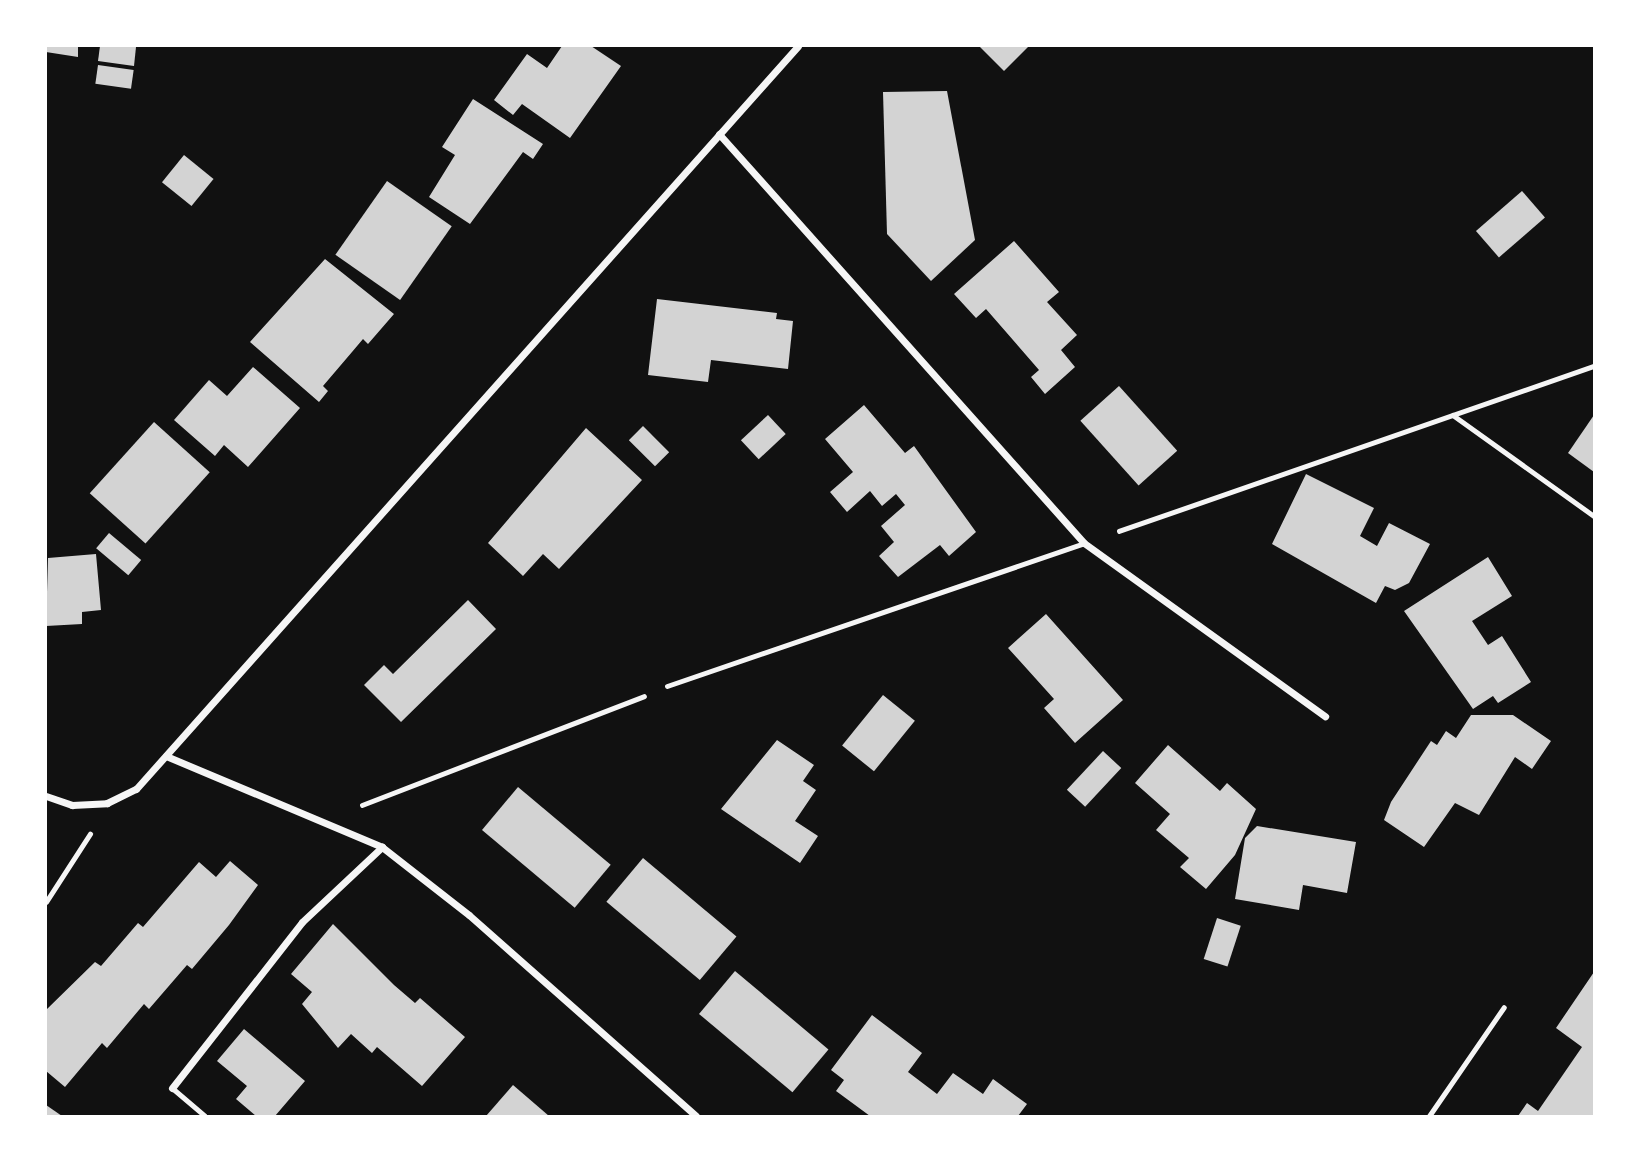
<!DOCTYPE html>
<html>
<head>
<meta charset="utf-8">
<style>
  body { margin:0 }
  #map { position:relative; width:1640px; height:1162px; overflow:hidden; background:#111; font-family:Arial,sans-serif }
  div>[style] { position:absolute }
  [style*='--x'] { left:calc(var(--x)*1px); top:calc(var(--y)*1px); width:calc(var(--w)*1px); rotate:calc(var(--a)*1deg) }
  .building>* { inset:0; background:#d3d3d3; transform-origin:0 0 }
  .path>* { height:4.5px; margin:-2.25px; padding:0 2.25px; transform-origin:2.25px; border-radius:2.25px; background:#f5f5f5 }
  .service>* { height:5px; margin:-2.5px; padding:0 2.5px; transform-origin:2.5px; border-radius:2.5px; background:#f5f5f5 }
  .minor>* { height:7px; margin:-3.5px; padding:0 3.5px; transform-origin:3.5px; border-radius:3.5px; background:#f5f5f5 }
  span { translate:-50% -50%; white-space:nowrap; text-align:center; line-height:1.15; -webkit-text-stroke:5px #fff; paint-order:stroke }
  .frame { position:absolute; inset:0; border:47px solid #fff; pointer-events:none }
</style>
</head>
<body>
<div id="map">
  <div class="building">
    <i style="clip-path:polygon(46px 46px,78px 46px,78px 57px,46px 52px)"></i>
    <i style="clip-path:polygon(100px 46px,136px 47px,134px 66px,98px 61px)"></i>
    <i style="clip-path:polygon(562px 46px,591px 46px,621px 66px,570px 138px,522px 104px,513px 115px,494px 100px,527px 54px,547px 68px)"></i>
    <i style="clip-path:polygon(979px 46px,1029px 46px,1004px 71px)"></i>
    <i style="left:98px;top:65px;width:36px;height:19px;rotate:8deg"></i>
    <i style="clip-path:polygon(947px 91px,975px 240px,931px 281px,887px 234px,883px 92px)"></i>
    <i style="clip-path:polygon(473px 99px,543px 144px,533px 159px,523px 152px,470px 224px,429px 197px,455px 155px,442px 147px)"></i>
    <i style="left:184px;top:155px;width:38px;height:35px;rotate:39deg"></i>
    <i style="left:387px;top:181px;width:79px;height:90px;rotate:35deg"></i>
    <i style="left:1522px;top:191px;width:35px;height:61px;rotate:49deg"></i>
    <i style="clip-path:polygon(1014px 241px,1059px 292px,1047px 302px,1077px 335px,1061px 350px,1075px 367px,1045px 394px,1031px 377px,1039px 370px,986px 309px,976px 318px,954px 294px)"></i>
    <i style="clip-path:polygon(325px 259px,394px 314px,368px 344px,363px 339px,352px 352px,323px 386px,328px 391px,319px 402px,250px 342px)"></i>
    <i style="clip-path:polygon(657px 299px,777px 313px,776px 319px,793px 321px,788px 369px,711px 360px,708px 382px,648px 375px)"></i>
    <i style="clip-path:polygon(253px 367px,300px 408px,248px 467px,224px 445px,215px 456px,174px 420px,209px 380px,227px 396px)"></i>
    <i style="left:1119px;top:386px;width:87px;height:52px;rotate:48deg"></i>
    <i style="clip-path:polygon(864px 405px,905px 453px,914px 446px,976px 532px,949px 556px,940px 545px,898px 577px,879px 556px,894px 542px,881px 526px,905px 505px,896px 494px,882px 506px,870px 491px,847px 512px,830px 492px,853px 472px,825px 439px)"></i>
    <i style="left:768px;top:415px;width:26px;height:37px;rotate:47deg"></i>
    <i style="clip-path:polygon(1594px 415px,1594px 472px,1568px 453px)"></i>
    <i style="left:154px;top:422px;width:75px;height:96px;rotate:42deg"></i>
    <i style="left:643px;top:426px;width:37px;height:20px;rotate:45deg"></i>
    <i style="clip-path:polygon(586px 428px,642px 480px,559px 569px,543px 554px,523px 576px,488px 543px)"></i>
    <i style="clip-path:polygon(1306px 474px,1374px 508px,1360px 536px,1377px 546px,1389px 523px,1430px 544px,1409px 583px,1395px 590px,1385px 586px,1376px 603px,1272px 544px)"></i>
    <i style="left:109px;top:533px;width:42px;height:20px;rotate:40deg"></i>
    <i style="clip-path:polygon(96px 554px,101px 610px,82px 612px,82px 624px,46px 626px,48px 558px)"></i>
    <i style="clip-path:polygon(1488px 557px,1512px 596px,1472px 621px,1488px 645px,1502px 636px,1531px 682px,1498px 703px,1493px 696px,1473px 709px,1404px 611px)"></i>
    <i style="clip-path:polygon(468px 600px,496px 629px,401px 722px,364px 685px,384px 665px,393px 674px)"></i>
    <i style="clip-path:polygon(1046px 614px,1123px 700px,1075px 743px,1044px 708px,1054px 699px,1008px 648px)"></i>
    <i style="left:883px;top:695px;width:41px;height:65px;rotate:39deg"></i>
    <i style="clip-path:polygon(1471px 715px,1513px 715px,1551px 741px,1532px 769px,1515px 757px,1479px 815px,1455px 803px,1424px 847px,1384px 820px,1391px 802px,1431px 741px,1437px 745px,1446px 731px,1456px 738px)"></i>
    <i style="clip-path:polygon(777px 740px,814px 765px,803px 781px,816px 790px,795px 821px,818px 836px,800px 863px,721px 809px)"></i>
    <i style="clip-path:polygon(1168px 745px,1220px 791px,1227px 783px,1256px 809px,1235px 855px,1206px 889px,1180px 867px,1189px 858px,1156px 830px,1170px 814px,1135px 783px)"></i>
    <i style="left:1103px;top:751px;width:25px;height:53px;rotate:43deg"></i>
    <i style="left:518px;top:787px;width:121px;height:56px;rotate:40deg"></i>
    <i style="clip-path:polygon(1257px 826px,1356px 842px,1347px 893px,1303px 885px,1299px 910px,1235px 899px,1245px 838px)"></i>
    <i style="left:643px;top:858px;width:122px;height:57px;rotate:40deg"></i>
    <i style="clip-path:polygon(230px 861px,258px 885px,229px 925px,192px 969px,187px 965px,149px 1009px,144px 1004px,107px 1048px,102px 1043px,65px 1087px,46px 1071px,46px 1010px,95px 962px,101px 966px,138px 923px,143px 927px,199px 862px,216px 877px)"></i>
    <i style="left:1217px;top:918px;width:25px;height:43px;rotate:18deg"></i>
    <i style="clip-path:polygon(333px 924px,394px 985px,415px 1003px,420px 998px,465px 1037px,422px 1086px,377px 1047px,372px 1053px,351px 1034px,338px 1048px,302px 1004px,312px 992px,291px 974px)"></i>
    <i style="left:735px;top:971px;width:122px;height:56px;rotate:40deg"></i>
    <i style="clip-path:polygon(1594px 972px,1594px 1116px,1518px 1116px,1527px 1103px,1538px 1111px,1582px 1047px,1556px 1028px)"></i>
    <i style="clip-path:polygon(872px 1015px,922px 1053px,908px 1072px,937px 1094px,953px 1073px,983px 1094px,993px 1079px,1027px 1104px,1018px 1116px,870px 1116px,836px 1091px,844px 1080px,831px 1070px)"></i>
    <i style="clip-path:polygon(244px 1029px,305px 1081px,275px 1116px,256px 1116px,236px 1099px,247px 1086px,217px 1061px)"></i>
    <i style="clip-path:polygon(513px 1085px,549px 1116px,486px 1116px)"></i>
    <i style="clip-path:polygon(46px 1105px,62px 1116px,46px 1116px)"></i>
  </div>
  <div class="path">
    <i style="--x:1453;--y:415;--w:173;--a:35.6"></i>
    <i style="--x:1119;--y:531;--w:503;--a:-19.16"></i>
    <i style="--x:362;--y:805;--w:302;--a:-21.1"></i>
    <i style="--x:46;--y:902;--w:81;--a:-57.1"></i>
  </div>
  <div class="service">
    <i style="--x:667;--y:686;--w:441;--a:-18.9"></i>
    <i style="--x:172;--y:1088;--w:43;--a:40.3"></i>
    <i style="--x:1429;--y:1116;--w:132;--a:-55.5"></i>
  </div>
  <div class="minor">
    <i style="--x:719;--y:134;--w:548;--a:48.25"></i>
    <i style="--x:1084;--y:543;--w:297;--a:35.7"></i>
    <i style="--x:166;--y:756;--w:234;--a:22.8"></i>
    <i style="--x:382;--y:847;--w:110;--a:38"></i>
    <i style="--x:469;--y:915;--w:303;--a:41.5"></i>
    <i style="--x:46;--y:796;--w:28;--a:19"></i>
    <i style="--x:72;--y:805;--w:35;--a:-3"></i>
    <i style="--x:107;--y:803;--w:32;--a:-26"></i>
    <i style="--x:136;--y:789;--w:995;--a:-48.3"></i>
    <i style="--x:172;--y:1088;--w:211;--a:-51.9"></i>
    <i style="--x:302;--y:922;--w:110;--a:-43.2"></i>
  </div>
  <div class="frame"></div>
</div>
</body>
</html>
